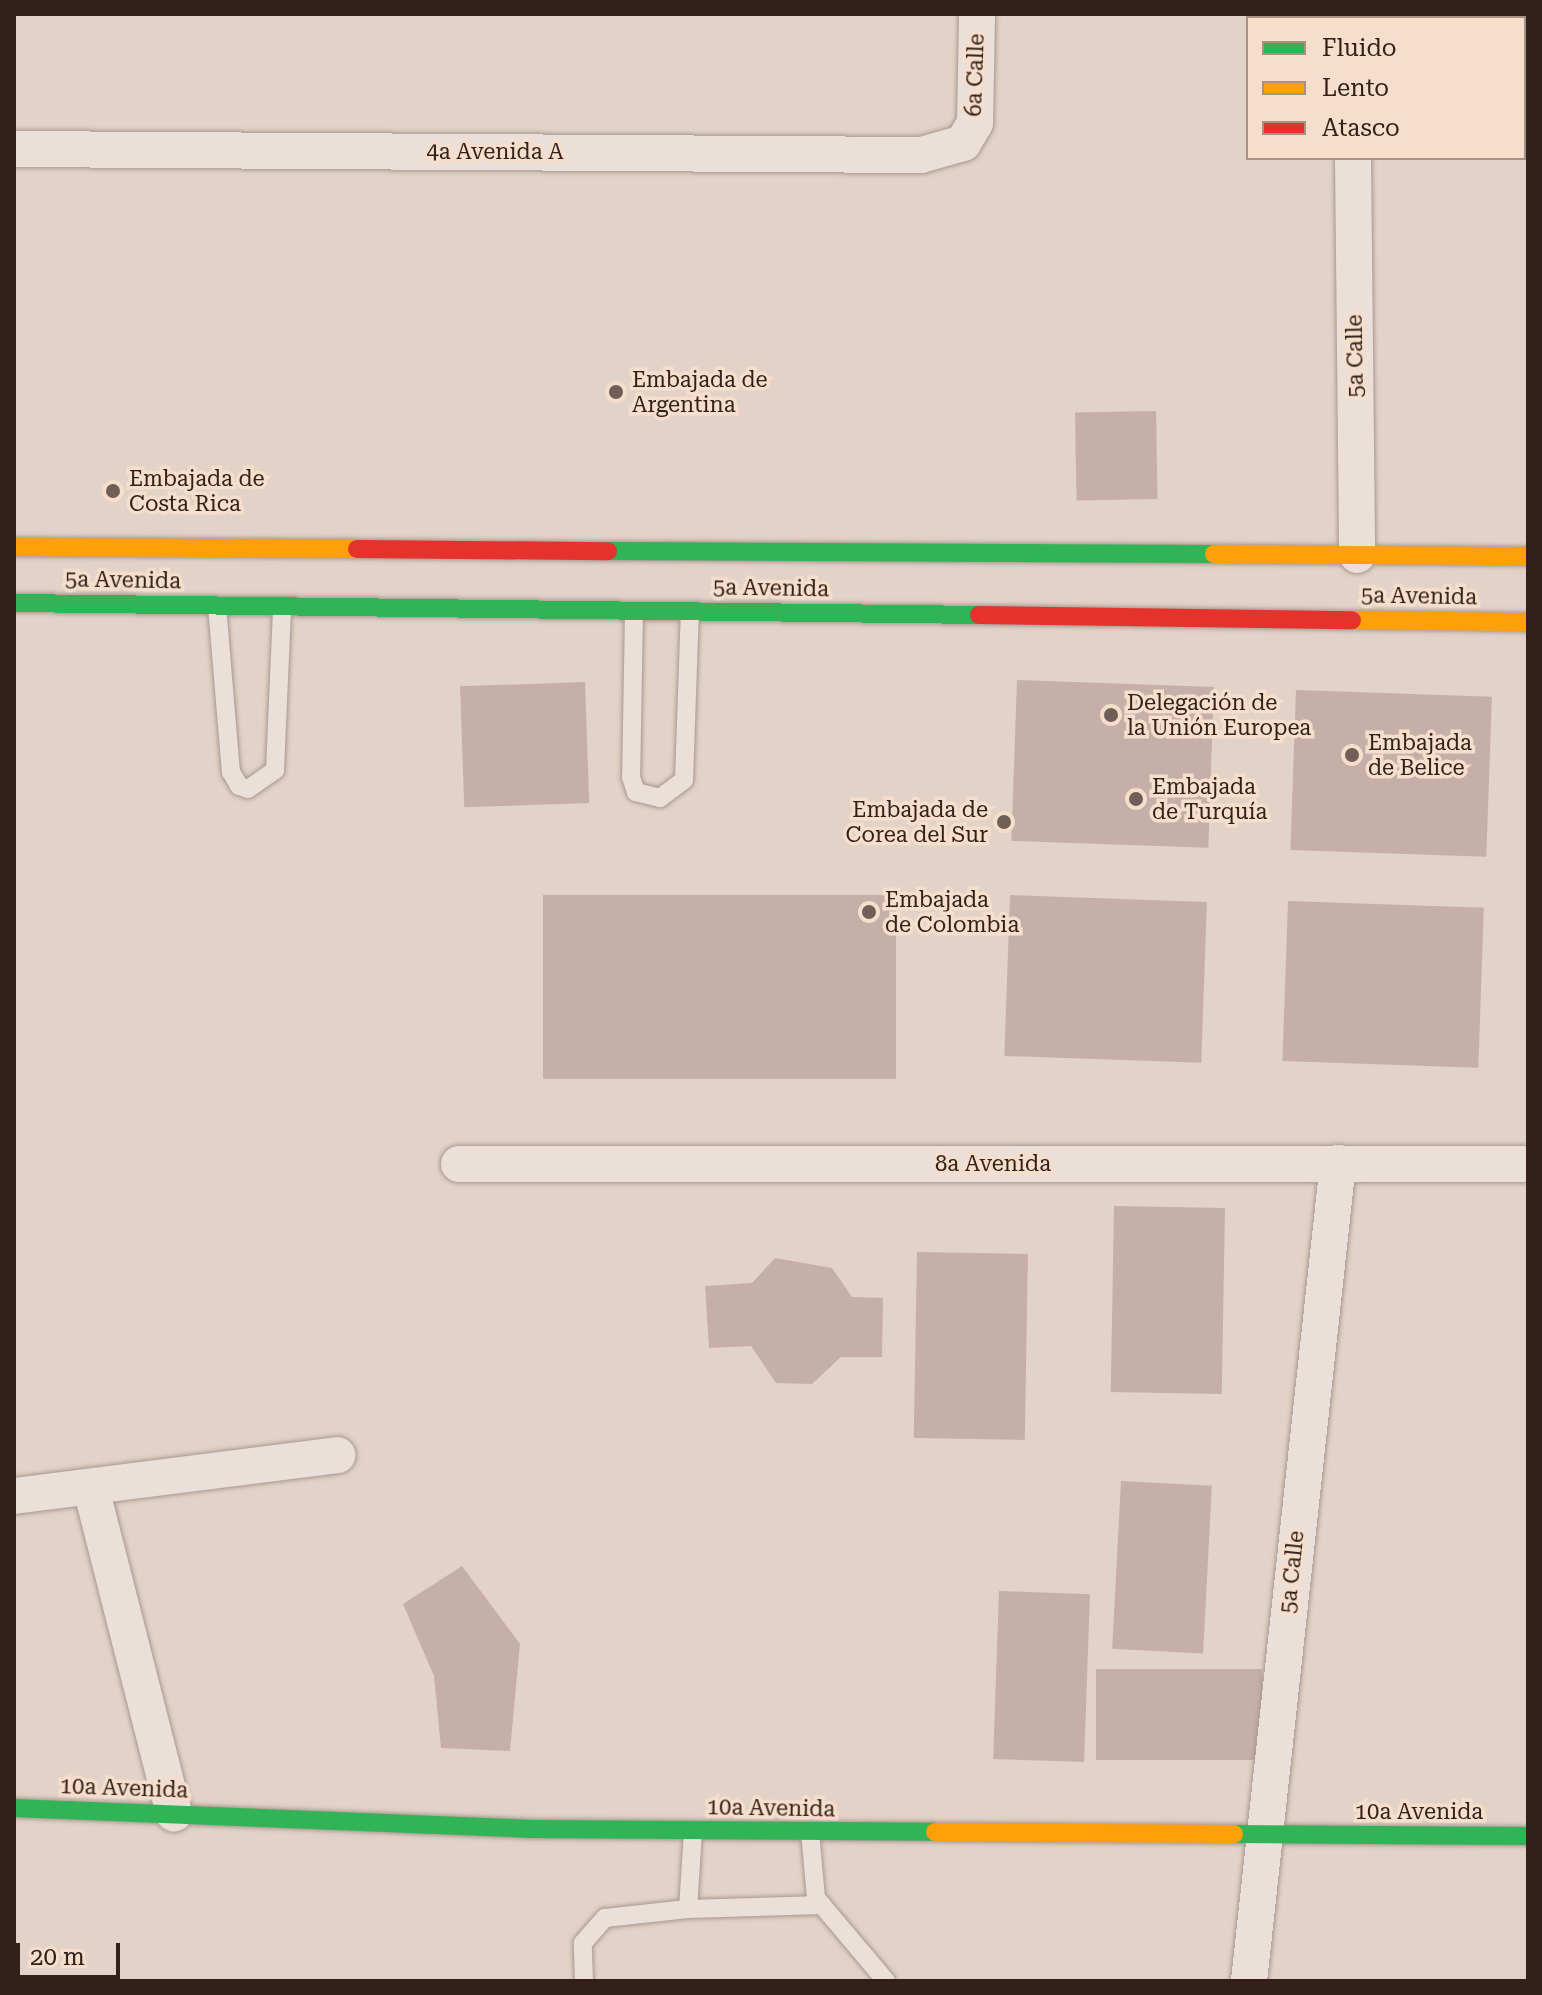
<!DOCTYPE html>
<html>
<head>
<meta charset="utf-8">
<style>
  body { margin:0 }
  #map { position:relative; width:1542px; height:1995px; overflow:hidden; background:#e2d2c7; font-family:"Roboto Serif",serif }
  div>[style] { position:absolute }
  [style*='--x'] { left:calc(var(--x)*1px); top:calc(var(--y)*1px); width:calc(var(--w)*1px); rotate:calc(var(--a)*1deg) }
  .building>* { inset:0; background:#c5afa8; transform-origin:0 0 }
  .roads { filter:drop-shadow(0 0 2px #a79891) drop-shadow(0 0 2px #a79891) }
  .lane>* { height:18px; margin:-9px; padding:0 9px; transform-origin:9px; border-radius:9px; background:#eae0d9 }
  .street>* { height:36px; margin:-18px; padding:0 18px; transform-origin:18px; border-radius:18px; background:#eae0d9 }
  .fast>* { height:18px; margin:-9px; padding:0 9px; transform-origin:9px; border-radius:9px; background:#30b455 }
  .slow>* { height:18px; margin:-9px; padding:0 9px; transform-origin:9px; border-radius:9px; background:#ff9f0a }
  .jam>* { height:18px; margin:-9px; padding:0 9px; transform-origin:9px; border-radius:9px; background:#e5322d }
  .dots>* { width:22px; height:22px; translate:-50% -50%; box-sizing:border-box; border:4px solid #f5decb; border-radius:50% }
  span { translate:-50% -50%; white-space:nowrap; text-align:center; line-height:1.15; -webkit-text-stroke:7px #f5decb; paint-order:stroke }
  .street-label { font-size:22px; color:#34201b }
  .poi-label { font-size:22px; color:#34201b }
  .left { translate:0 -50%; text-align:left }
  .right { translate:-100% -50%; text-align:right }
  .frame { position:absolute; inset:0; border:16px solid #34201b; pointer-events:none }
  .legend { position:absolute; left:1246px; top:16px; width:280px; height:144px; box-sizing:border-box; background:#f5decb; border:2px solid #a89285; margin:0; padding:10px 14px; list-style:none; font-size:24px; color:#34201b }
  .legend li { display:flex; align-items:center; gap:16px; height:40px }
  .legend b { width:40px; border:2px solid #a89285 }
  .scale { position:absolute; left:16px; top:1943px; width:104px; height:36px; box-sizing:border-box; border:4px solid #34201b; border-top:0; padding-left:10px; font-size:24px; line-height:28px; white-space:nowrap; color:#34201b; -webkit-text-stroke:6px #f5decb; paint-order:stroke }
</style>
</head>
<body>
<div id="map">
  <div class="building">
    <i style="left:1156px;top:411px;width:88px;height:81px;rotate:89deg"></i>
    <i style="left:1017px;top:680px;width:197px;height:161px;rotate:2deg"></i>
    <i style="left:585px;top:682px;width:121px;height:125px;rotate:88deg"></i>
    <i style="left:1296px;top:690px;width:196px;height:160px;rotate:2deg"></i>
    <i style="left:543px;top:895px;width:353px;height:184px"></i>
    <i style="left:1010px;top:895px;width:197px;height:161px;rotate:2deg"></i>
    <i style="left:1288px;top:901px;width:196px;height:160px;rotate:2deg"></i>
    <i style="left:1114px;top:1206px;width:111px;height:186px;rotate:1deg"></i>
    <i style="left:917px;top:1252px;width:111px;height:186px;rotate:1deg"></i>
    <i style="clip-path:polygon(775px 1258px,832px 1268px,852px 1297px,883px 1298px,882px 1357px,841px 1357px,812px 1384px,776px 1383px,751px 1346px,709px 1348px,705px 1286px,752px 1283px)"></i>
    <i style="left:1121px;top:1481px;width:91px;height:168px;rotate:3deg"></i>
    <i style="clip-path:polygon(462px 1566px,520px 1644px,510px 1751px,441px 1748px,434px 1676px,403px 1604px)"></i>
    <i style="left:999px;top:1591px;width:91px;height:168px;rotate:2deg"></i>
    <i style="left:1096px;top:1669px;width:166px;height:91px"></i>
  </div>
  <div class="roads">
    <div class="lane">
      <i style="--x:217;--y:606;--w:167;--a:85.2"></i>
      <i style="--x:231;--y:772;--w:16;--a:60"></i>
      <i style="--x:239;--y:786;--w:9;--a:18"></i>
      <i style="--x:248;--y:789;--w:33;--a:-35"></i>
      <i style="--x:275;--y:770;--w:163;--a:-87.5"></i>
      <i style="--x:634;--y:612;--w:165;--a:91"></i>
      <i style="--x:631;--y:777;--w:16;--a:72"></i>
      <i style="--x:636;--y:792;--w:25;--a:14"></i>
      <i style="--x:660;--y:798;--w:30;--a:-37"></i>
      <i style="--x:684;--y:780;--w:169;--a:-88"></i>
      <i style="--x:810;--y:1832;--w:66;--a:84.8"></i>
      <i style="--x:816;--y:1898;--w:109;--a:49.9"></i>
      <i style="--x:688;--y:1909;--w:134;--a:-1.7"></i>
      <i style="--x:584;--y:1981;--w:38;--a:-92"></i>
      <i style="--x:583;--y:1943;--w:33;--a:-49"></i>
      <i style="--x:605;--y:1918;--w:83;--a:-6.2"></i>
      <i style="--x:688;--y:1909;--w:78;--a:-86.3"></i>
    </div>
    <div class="street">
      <i style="--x:1351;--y:14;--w:4;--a:90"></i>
      <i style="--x:1524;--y:95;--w:4;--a:0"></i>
      <i style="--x:14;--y:149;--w:907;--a:0.38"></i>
      <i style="--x:921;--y:155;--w:44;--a:-15.9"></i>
      <i style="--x:963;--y:143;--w:23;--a:-59"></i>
      <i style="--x:975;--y:123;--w:109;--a:-88.9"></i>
      <i style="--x:1353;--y:158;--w:397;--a:89.4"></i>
      <i style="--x:459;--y:1164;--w:1069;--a:0"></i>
      <i style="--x:91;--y:1488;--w:336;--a:75.7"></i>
      <i style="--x:14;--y:1496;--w:326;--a:-7.2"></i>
      <i style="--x:1249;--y:1981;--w:823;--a:-83.79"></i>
    </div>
    <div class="fast">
      <i style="--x:608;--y:551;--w:606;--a:0.28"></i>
      <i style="--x:14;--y:603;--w:965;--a:0.71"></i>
      <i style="--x:14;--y:1808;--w:519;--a:2.32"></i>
      <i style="--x:533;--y:1829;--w:402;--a:0.4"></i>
      <i style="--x:1234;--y:1834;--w:294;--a:0.4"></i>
    </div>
    <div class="slow">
      <i style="--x:14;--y:547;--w:343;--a:0.3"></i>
      <i style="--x:1214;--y:554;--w:314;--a:0.4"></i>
      <i style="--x:1352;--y:620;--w:176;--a:0.7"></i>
      <i style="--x:935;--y:1832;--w:299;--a:0.4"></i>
    </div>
    <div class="jam">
      <i style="--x:357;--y:549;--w:251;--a:0.5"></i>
      <i style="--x:979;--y:615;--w:373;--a:0.8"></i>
    </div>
  </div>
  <div class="dots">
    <i style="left:616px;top:392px;background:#715e57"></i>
    <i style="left:113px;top:491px;background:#715e57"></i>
    <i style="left:1111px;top:715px;background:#715e57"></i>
    <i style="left:1352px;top:755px;background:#715e57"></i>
    <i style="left:1136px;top:799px;background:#715e57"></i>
    <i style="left:1004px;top:822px;background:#715e57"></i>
    <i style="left:869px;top:912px;background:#715e57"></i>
  </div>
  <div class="street-label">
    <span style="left:975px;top:75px;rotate:-88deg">6a Calle</span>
    <span style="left:495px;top:152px">4a Avenida A</span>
    <span style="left:1355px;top:356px;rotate:-91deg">5a Calle</span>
    <span style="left:123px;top:580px;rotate:1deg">5a Avenida</span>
    <span style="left:771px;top:588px;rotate:1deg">5a Avenida</span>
    <span style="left:1419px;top:596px;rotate:1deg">5a Avenida</span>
    <span style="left:993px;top:1164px">8a Avenida</span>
    <span style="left:1292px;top:1572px;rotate:-84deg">5a Calle</span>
    <span style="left:124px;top:1788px;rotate:2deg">10a Avenida</span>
    <span style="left:771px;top:1808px;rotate:1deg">10a Avenida</span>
    <span style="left:1419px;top:1812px">10a Avenida</span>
  </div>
  <div class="poi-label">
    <span class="left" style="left:632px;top:392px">Embajada de<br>Argentina</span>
    <span class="left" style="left:129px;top:491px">Embajada de<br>Costa Rica</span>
    <span class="left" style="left:1127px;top:715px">Delegación de<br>la Unión Europea</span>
    <span class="left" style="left:1368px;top:755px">Embajada<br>de Belice</span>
    <span class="left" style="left:1152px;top:799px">Embajada<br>de Turquía</span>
    <span class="right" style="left:988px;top:822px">Embajada de<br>Corea del Sur</span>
    <span class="left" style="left:885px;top:912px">Embajada<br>de Colombia</span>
  </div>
  <div class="frame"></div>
  <ul class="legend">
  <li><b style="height:10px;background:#30b455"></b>Fluido</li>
  <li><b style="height:10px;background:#ff9f0a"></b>Lento</li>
  <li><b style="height:10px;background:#e5322d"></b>Atasco</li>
  </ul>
  <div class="scale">20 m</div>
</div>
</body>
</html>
